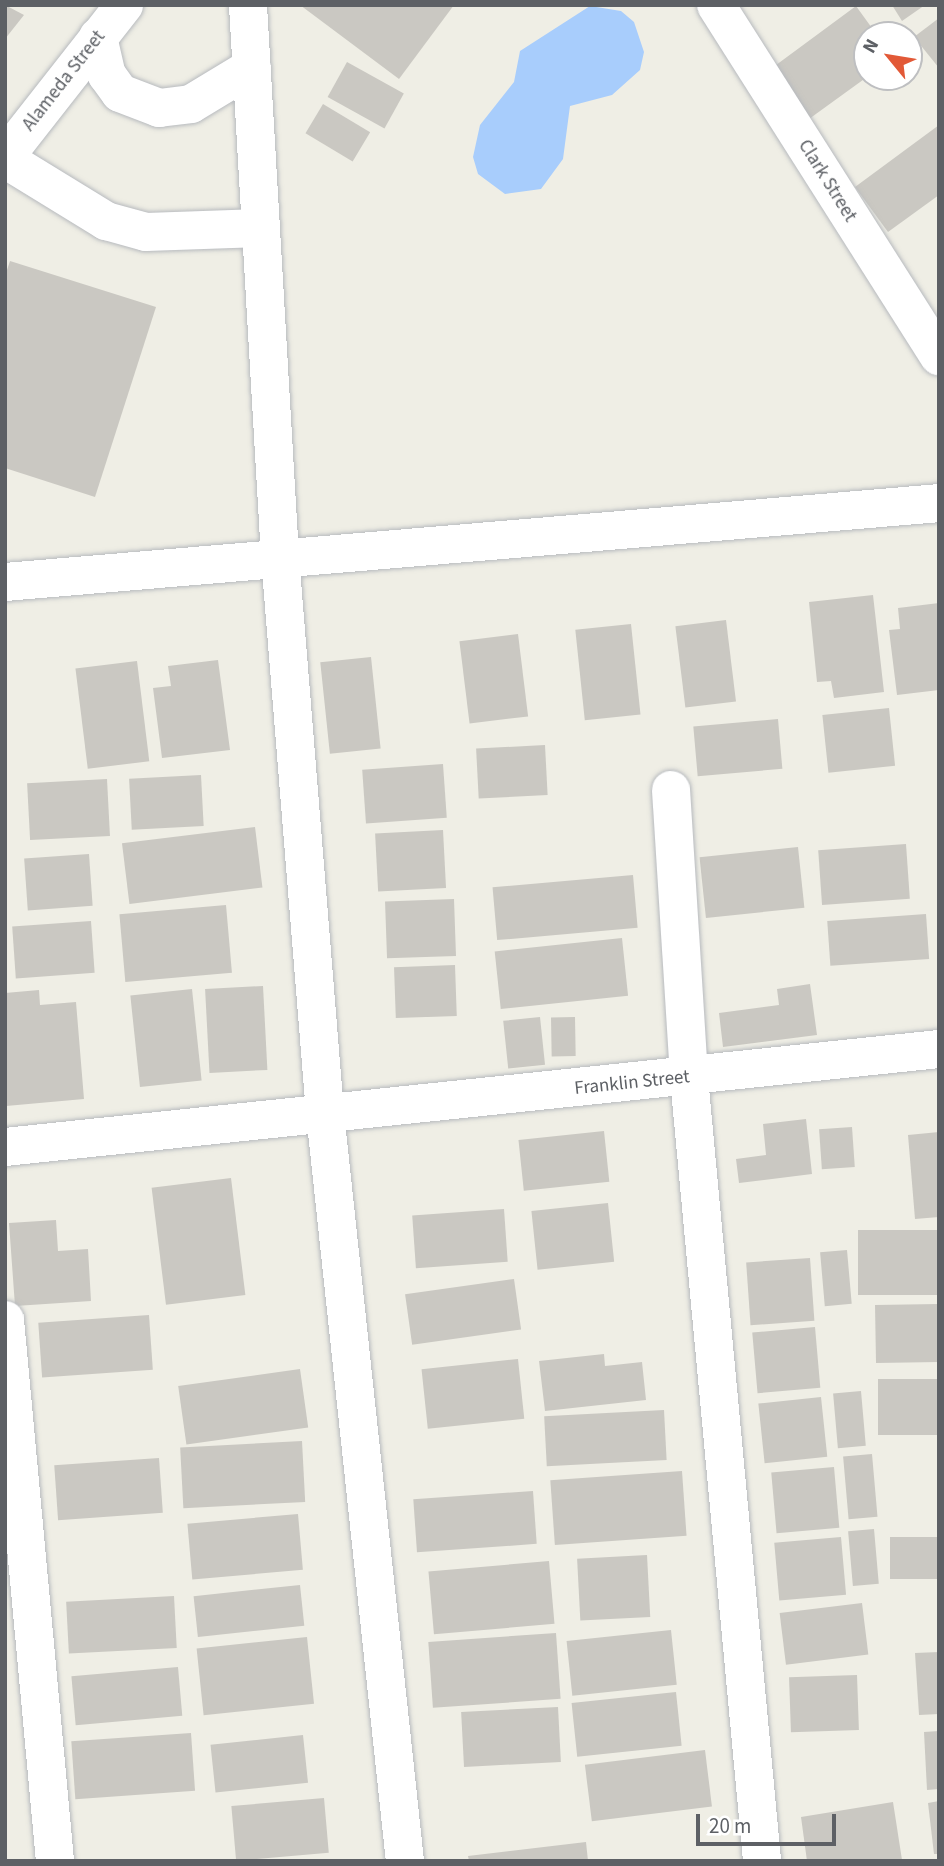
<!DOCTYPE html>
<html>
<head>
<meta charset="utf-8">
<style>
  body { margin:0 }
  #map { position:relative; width:944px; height:1866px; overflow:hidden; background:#efeee5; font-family:"Source Sans 3",sans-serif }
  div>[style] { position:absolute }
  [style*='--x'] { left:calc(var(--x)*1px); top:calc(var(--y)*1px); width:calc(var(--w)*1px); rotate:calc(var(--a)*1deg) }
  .water>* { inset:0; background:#a8cdfc }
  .building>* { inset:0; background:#cac8c2; transform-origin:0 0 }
  .roads { filter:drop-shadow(0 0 2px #b7babe) drop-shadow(0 0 2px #b7babe) }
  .street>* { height:38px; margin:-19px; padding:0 19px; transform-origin:19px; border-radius:19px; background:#fff }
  span { translate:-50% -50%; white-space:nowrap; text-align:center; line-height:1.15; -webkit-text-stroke:5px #fff; paint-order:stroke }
  .street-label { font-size:19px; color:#5d6065 }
  .frame { position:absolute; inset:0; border:7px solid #5d6065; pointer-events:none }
  .north { position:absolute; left:853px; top:21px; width:70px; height:70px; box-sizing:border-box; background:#fff; border:2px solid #bebfc1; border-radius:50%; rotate:300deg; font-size:19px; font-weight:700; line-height:28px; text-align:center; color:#5d6065 }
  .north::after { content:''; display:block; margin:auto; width:24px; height:32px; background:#e25937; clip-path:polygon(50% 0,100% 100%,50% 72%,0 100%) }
  .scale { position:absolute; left:696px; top:1814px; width:140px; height:32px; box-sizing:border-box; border:4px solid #5d6065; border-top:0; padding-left:9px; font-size:21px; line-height:24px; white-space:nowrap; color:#5d6065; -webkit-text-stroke:5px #fff; paint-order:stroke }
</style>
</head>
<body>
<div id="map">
  <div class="water">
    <i style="clip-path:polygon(590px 6px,621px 11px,634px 22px,644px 52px,640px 70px,612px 95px,570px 106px,563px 159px,541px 189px,505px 194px,478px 174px,473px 157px,480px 125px,514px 82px,520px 51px)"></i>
  </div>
  <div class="building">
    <i style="clip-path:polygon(5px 5px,24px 15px,5px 39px)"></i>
    <i style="clip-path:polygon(300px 5px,454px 5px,399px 79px)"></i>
    <i style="clip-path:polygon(892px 5px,925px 5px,902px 21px)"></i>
    <i style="clip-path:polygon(856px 6px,877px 35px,867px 35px,867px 77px,809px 119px,772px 68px)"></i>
    <i style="clip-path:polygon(939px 18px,939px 68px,914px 37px)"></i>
    <i style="left:347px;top:62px;width:65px;height:40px;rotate:29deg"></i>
    <i style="left:323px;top:104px;width:55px;height:34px;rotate:31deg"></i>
    <i style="clip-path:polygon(939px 125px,939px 195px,888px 232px,855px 187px)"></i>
    <i style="clip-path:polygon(10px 261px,156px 307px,95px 497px,5px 468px,5px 276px)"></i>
    <i style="clip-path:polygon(873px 595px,884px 692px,834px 698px,831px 681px,817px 682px,809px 602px)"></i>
    <i style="clip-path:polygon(939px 603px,939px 690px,897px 695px,889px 630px,900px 629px,898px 608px)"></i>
    <i style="left:726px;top:620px;width:82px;height:51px;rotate:83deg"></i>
    <i style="left:631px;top:624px;width:91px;height:56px;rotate:84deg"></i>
    <i style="left:518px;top:634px;width:83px;height:59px;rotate:83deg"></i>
    <i style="left:371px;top:657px;width:92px;height:51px;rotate:84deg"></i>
    <i style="clip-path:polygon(218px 660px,230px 750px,162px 758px,153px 688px,171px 686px,168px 666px)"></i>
    <i style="left:137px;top:661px;width:101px;height:62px;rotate:83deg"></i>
    <i style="left:889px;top:708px;width:58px;height:67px;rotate:84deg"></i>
    <i style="left:778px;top:719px;width:50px;height:85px;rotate:85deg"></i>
    <i style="left:545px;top:745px;width:50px;height:69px;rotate:87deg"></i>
    <i style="left:443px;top:764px;width:54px;height:81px;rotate:86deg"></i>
    <i style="left:201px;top:775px;width:51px;height:72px;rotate:87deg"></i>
    <i style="left:107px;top:779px;width:57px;height:80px;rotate:87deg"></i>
    <i style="left:255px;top:827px;width:61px;height:134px;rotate:83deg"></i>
    <i style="left:443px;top:830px;width:58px;height:68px;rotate:87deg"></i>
    <i style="left:906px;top:844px;width:55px;height:88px;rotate:86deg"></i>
    <i style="left:798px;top:847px;width:61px;height:99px;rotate:84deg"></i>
    <i style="left:89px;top:854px;width:52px;height:65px;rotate:86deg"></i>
    <i style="left:633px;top:875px;width:53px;height:141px;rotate:85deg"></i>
    <i style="left:454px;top:899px;width:57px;height:69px;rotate:88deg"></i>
    <i style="left:226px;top:905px;width:68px;height:107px;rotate:85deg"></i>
    <i style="left:926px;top:914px;width:45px;height:99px;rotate:86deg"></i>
    <i style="left:91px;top:921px;width:52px;height:79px;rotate:86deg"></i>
    <i style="left:622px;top:938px;width:58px;height:128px;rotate:84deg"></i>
    <i style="left:455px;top:965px;width:51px;height:61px;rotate:88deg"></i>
    <i style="clip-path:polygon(810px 984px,817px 1035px,723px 1047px,719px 1013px,779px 1005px,777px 989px)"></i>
    <i style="left:263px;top:986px;width:84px;height:58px;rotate:87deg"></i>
    <i style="left:192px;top:989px;width:92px;height:62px;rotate:84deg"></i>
    <i style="clip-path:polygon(39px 990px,40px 1005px,76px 1002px,84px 1099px,6px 1106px,5px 993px)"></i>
    <i style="left:540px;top:1017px;width:48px;height:37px;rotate:84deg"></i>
    <i style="left:575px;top:1017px;width:39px;height:24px;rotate:89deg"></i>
    <i style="clip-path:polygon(806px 1119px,812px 1174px,739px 1183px,736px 1159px,766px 1155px,763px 1124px)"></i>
    <i style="left:852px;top:1127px;width:40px;height:33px;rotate:86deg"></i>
    <i style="left:604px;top:1131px;width:51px;height:86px;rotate:84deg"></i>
    <i style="clip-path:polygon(939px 1132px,939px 1217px,915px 1219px,908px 1135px)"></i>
    <i style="left:231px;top:1178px;width:118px;height:80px;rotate:83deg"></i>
    <i style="left:608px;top:1203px;width:59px;height:77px;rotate:84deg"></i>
    <i style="left:504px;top:1209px;width:53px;height:92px;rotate:86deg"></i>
    <i style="clip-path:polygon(56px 1220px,58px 1251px,88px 1249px,91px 1301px,15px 1306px,9px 1223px)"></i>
    <i style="left:939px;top:1230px;width:65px;height:81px;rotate:90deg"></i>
    <i style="left:847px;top:1250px;width:54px;height:27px;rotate:85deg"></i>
    <i style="left:810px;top:1258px;width:63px;height:64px;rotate:86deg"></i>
    <i style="left:514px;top:1279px;width:51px;height:110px;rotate:82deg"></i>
    <i style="left:938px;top:1304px;width:58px;height:63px;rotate:89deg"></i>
    <i style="left:149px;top:1315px;width:55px;height:111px;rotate:86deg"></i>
    <i style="left:815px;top:1327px;width:61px;height:63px;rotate:85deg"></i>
    <i style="clip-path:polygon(604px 1354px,605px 1366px,642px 1362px,646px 1400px,545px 1411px,539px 1361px)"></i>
    <i style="left:518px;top:1359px;width:60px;height:97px;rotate:84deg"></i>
    <i style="left:300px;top:1369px;width:59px;height:123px;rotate:82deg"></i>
    <i style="left:939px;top:1379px;width:56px;height:61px;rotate:90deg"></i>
    <i style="left:861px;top:1391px;width:55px;height:28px;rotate:85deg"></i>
    <i style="left:821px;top:1397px;width:60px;height:63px;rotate:84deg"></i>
    <i style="left:664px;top:1410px;width:50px;height:120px;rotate:87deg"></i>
    <i style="left:302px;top:1441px;width:61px;height:122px;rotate:87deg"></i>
    <i style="left:872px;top:1454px;width:63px;height:29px;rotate:85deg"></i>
    <i style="left:159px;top:1458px;width:55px;height:105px;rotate:86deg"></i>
    <i style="left:834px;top:1467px;width:61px;height:63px;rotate:85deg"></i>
    <i style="left:682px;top:1471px;width:65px;height:132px;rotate:86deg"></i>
    <i style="left:533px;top:1491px;width:53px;height:120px;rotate:86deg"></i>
    <i style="left:298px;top:1514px;width:56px;height:111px;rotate:85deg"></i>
    <i style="left:874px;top:1529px;width:55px;height:26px;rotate:85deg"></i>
    <i style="left:841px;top:1537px;width:58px;height:67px;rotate:85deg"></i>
    <i style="left:939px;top:1537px;width:42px;height:49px;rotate:90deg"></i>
    <i style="left:647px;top:1555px;width:62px;height:70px;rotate:87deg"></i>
    <i style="left:549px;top:1561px;width:63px;height:121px;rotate:85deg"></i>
    <i style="left:300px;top:1585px;width:41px;height:107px;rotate:84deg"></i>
    <i style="left:174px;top:1596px;width:52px;height:108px;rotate:87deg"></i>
    <i style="left:862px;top:1603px;width:52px;height:83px;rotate:83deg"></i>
    <i style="left:671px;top:1630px;width:55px;height:105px;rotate:84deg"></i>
    <i style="left:556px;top:1633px;width:66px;height:128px;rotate:86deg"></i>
    <i style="left:307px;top:1637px;width:67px;height:111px;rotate:84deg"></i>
    <i style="clip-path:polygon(939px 1652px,939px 1714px,919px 1715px,915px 1653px)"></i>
    <i style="left:178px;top:1667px;width:49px;height:107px;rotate:85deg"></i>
    <i style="left:857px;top:1675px;width:55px;height:68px;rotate:88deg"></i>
    <i style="left:676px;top:1692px;width:54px;height:105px;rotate:84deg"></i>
    <i style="left:558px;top:1707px;width:55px;height:97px;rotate:87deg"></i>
    <i style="clip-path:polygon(939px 1731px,939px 1789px,927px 1790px,924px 1732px)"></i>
    <i style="left:191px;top:1733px;width:58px;height:120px;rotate:86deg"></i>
    <i style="left:303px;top:1735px;width:48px;height:93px;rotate:84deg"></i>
    <i style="left:705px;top:1750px;width:57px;height:121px;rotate:83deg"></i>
    <i style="left:324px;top:1798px;width:55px;height:93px;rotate:85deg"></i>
    <i style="clip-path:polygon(939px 1801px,939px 1854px,934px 1854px,928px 1803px)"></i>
    <i style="clip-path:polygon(893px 1802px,902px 1860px,807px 1861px,801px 1817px)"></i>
    <i style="clip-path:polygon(586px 1842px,588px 1861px,469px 1861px,468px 1856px)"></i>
  </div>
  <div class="roads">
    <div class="street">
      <i style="--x:248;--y:5;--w:553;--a:86.68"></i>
      <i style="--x:280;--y:557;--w:558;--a:85.37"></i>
      <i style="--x:325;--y:1113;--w:752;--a:83.9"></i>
      <i style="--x:716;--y:5;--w:416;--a:57.6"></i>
      <i style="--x:98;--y:37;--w:39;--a:77"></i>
      <i style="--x:107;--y:75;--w:22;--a:54"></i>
      <i style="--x:120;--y:93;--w:42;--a:21"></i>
      <i style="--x:159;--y:108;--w:32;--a:-7"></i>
      <i style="--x:191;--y:104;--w:71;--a:-31.2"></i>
      <i style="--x:5;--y:157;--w:193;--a:-51.9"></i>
      <i style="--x:5;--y:159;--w:119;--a:31.5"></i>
      <i style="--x:106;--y:221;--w:41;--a:15.4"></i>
      <i style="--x:146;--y:232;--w:115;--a:-2"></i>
      <i style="--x:5;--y:582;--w:937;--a:-4.83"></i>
      <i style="--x:671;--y:790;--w:289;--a:86.4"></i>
      <i style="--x:689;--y:1078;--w:786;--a:84.67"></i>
      <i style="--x:5;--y:1147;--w:939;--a:-5.99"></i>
      <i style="--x:5;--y:1320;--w:543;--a:84.72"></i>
    </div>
  </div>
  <div class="street-label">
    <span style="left:64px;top:81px;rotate:-52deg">Alameda Street</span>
    <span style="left:827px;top:181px;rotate:58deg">Clark Street</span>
    <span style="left:632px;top:1083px;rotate:-6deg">Franklin Street</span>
  </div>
  <div class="frame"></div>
  <div class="north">N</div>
  <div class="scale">20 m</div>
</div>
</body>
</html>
